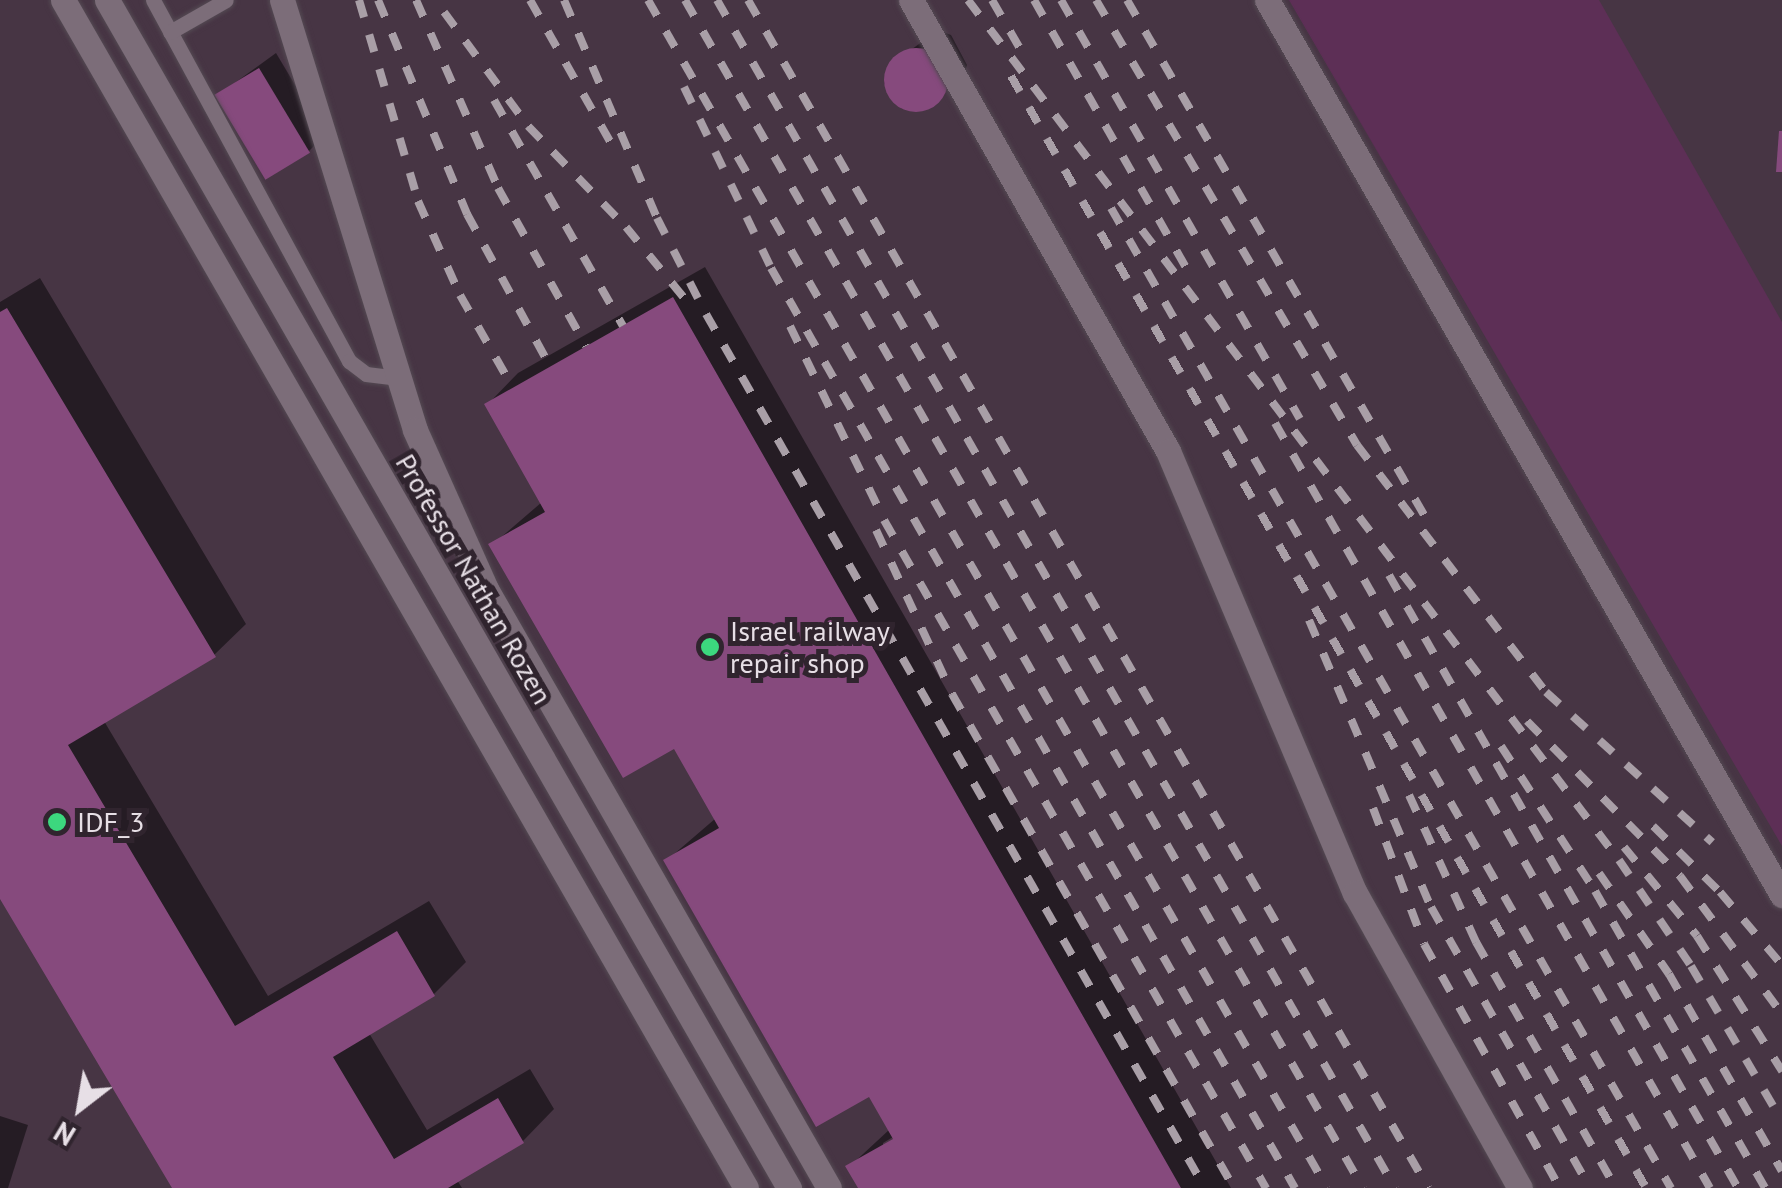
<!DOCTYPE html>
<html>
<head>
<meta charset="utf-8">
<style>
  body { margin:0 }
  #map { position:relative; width:1782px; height:1188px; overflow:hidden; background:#3a2e38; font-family:"PT Sans",sans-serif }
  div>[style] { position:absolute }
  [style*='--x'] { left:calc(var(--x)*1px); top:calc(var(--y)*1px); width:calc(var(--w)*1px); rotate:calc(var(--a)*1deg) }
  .built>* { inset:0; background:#473544; transform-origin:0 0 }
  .green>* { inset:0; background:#5d2f56 }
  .shadow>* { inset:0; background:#0007 }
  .building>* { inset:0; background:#864a7d; transform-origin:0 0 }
  .round { border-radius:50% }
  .roads { filter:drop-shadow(0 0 2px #544a53) drop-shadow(0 0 2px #544a53) }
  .service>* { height:15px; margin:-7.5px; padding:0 7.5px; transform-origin:7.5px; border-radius:7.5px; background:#7c6d79 }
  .minor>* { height:25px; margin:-12.5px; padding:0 12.5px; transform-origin:12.5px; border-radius:12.5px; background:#7c6d79 }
  .tertiary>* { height:25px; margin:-12.5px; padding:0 12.5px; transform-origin:12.5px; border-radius:12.5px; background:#7c6d79 }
  .rail>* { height:8px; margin-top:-4px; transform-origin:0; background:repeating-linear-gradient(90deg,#a99fa7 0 18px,transparent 0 36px) }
  .dots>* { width:28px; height:28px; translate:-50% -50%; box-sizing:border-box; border:5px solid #30242e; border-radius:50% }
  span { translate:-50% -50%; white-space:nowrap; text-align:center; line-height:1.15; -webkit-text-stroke:10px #30242e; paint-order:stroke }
  .street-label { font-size:28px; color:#e7dfe6 }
  .poi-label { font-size:28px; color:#e7dfe6 }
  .left { translate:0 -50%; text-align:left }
  .north { position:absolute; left:30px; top:1058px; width:100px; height:100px; -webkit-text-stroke:8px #30242e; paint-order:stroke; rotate:211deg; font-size:28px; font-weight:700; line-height:40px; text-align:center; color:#e7dfe6 }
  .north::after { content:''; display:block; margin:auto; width:35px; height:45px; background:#e7dfe6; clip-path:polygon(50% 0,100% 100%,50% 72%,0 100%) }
</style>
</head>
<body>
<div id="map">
  <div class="built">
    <i style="left:0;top:0;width:1782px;height:1188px"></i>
  </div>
  <div class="green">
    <i style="clip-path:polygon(1289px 0,1599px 0,1782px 322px,1782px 846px)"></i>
  </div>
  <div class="shadow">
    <i style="clip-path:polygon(938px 30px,951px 35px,967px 65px,964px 75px,917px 110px,902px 109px,884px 83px,889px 66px)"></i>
    <i style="clip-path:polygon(276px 53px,325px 135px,309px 151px,218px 95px)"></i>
    <i style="clip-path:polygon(evenodd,705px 267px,1231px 1188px,861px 1188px,849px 1167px,890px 1129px,870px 1093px,666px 861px,716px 818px,675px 746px,492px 545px,542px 502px,487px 405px,518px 373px,705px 267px,903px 1131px,883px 1148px,883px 1143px,903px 1131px)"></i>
    <i style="clip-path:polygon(40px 278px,246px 624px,214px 655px,104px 721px,268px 996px,429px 901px,466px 962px,434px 994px,369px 1033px,427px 1130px,530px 1069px,554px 1109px,523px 1141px,457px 1180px,462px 1188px,175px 1188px,0 894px,0 302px)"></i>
    <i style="clip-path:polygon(0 1116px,28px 1125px,8px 1188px,0 1188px)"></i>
  </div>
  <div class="building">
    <i class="round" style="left:884px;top:48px;width:64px;height:64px"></i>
    <i style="left:259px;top:68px;width:99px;height:52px;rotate:59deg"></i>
    <i style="clip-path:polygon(1779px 131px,1782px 131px,1782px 172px,1776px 172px)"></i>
    <i style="clip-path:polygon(673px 297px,1181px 1188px,858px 1188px,845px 1166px,893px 1139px,869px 1097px,816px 1127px,663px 860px,719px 828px,674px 749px,623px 778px,488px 544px,545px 512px,484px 404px)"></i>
    <i style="clip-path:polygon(7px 308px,216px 657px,68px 745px,235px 1026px,397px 931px,435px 996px,333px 1057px,394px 1159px,498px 1098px,524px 1143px,448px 1188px,172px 1188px,0 899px,0 312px)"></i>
  </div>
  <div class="roads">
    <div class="service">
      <i style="--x:153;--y:0;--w:411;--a:61.5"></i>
      <i style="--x:349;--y:361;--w:21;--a:37"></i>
      <i style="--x:366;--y:374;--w:33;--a:7"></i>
      <i style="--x:170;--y:32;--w:64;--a:-29.7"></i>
    </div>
    <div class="minor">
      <i style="--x:282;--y:0;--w:450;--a:72.8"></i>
      <i style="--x:415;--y:430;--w:174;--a:65.9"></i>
      <i style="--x:486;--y:589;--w:690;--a:60.2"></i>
      <i style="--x:911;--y:0;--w:519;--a:60.32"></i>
      <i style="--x:1168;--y:451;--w:480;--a:67.1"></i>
      <i style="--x:1355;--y:893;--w:338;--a:60.8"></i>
      <i style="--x:1267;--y:0;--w:1033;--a:60.08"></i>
    </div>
    <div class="tertiary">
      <i style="--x:63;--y:0;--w:1370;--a:60.1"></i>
      <i style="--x:107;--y:0;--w:1370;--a:60.14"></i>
    </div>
  </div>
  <div class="rail">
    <i style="--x:359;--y:0;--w:209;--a:73.6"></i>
    <i style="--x:418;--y:201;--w:103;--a:65.9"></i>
    <i style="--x:460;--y:295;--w:107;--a:60.3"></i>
    <i style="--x:378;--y:0;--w:232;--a:67.4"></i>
    <i style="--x:467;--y:214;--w:173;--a:61.4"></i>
    <i style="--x:416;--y:0;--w:205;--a:66.4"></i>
    <i style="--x:498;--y:188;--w:181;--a:60.9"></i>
    <i style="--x:530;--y:0;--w:164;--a:60.5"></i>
    <i style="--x:564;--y:0;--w:237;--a:66.9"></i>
    <i style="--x:657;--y:218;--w:108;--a:63"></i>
    <i style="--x:706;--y:314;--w:1006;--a:60.28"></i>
    <i style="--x:648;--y:0;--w:1368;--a:60.25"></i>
    <i style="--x:685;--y:0;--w:1368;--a:60.29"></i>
    <i style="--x:717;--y:0;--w:1368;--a:60.29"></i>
    <i style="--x:748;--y:0;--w:1369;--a:60.21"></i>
    <i style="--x:968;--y:0;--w:1079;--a:52.88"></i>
    <i style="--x:1619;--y:860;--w:128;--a:55.8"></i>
    <i style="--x:1691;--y:966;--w:180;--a:59.6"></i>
    <i style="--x:992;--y:0;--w:60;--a:60"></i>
    <i style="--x:1034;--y:0;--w:312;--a:60.4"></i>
    <i style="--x:1061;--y:0;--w:482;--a:60.3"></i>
    <i style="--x:1096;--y:0;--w:516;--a:59.61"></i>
    <i style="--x:1357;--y:445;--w:311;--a:52.6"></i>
    <i style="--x:1546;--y:692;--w:224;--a:42.1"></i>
    <i style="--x:1127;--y:0;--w:600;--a:60.02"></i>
    <i style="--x:444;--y:12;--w:142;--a:53.6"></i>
    <i style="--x:528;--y:126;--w:141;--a:45.9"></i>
    <i style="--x:626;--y:227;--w:99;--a:50.7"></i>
    <i style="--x:1011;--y:76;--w:1281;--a:60.27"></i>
    <i style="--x:684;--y:87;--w:201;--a:64.3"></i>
    <i style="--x:771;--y:268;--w:1059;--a:60.34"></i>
    <i style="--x:494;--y:100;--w:260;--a:60.3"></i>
    <i style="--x:1111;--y:208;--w:1129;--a:60.26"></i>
    <i style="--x:790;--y:326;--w:216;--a:64.1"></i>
    <i style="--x:884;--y:520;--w:770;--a:60.24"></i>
    <i style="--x:1275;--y:423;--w:880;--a:60.38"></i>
    <i style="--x:876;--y:530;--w:181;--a:65.1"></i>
    <i style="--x:952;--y:694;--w:569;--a:60.28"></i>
    <i style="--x:1389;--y:575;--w:705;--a:60.35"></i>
    <i style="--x:1309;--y:620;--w:312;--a:67"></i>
    <i style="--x:1431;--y:907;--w:323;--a:60.5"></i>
    <i style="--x:1527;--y:721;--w:218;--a:45.4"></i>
    <i style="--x:1680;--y:876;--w:172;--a:53.5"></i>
    <i style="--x:1501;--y:746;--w:173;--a:57"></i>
    <i style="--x:1595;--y:891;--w:342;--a:60.2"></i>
    <i style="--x:1409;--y:795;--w:162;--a:65.5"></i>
    <i style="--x:1476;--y:942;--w:283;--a:60.4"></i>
    <i style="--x:1373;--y:808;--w:145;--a:69.4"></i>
    <i style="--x:1424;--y:944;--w:279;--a:60.9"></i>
    <i style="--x:1653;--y:826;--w:94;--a:44.6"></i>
    <i style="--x:1720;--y:892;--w:96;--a:49.7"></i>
    <i style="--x:1624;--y:847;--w:115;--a:50.6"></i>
    <i style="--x:1697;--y:936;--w:160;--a:57.8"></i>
    <i style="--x:1599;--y:873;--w:123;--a:55.3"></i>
    <i style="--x:1669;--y:974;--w:227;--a:60.2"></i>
  </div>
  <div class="dots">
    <i style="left:710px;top:647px;background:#3cd77e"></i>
    <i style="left:57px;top:822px;background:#3cd77e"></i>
  </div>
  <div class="street-label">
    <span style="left:474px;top:579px;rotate:60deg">Professor Nathan Rozen</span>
  </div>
  <div class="poi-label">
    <span class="left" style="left:730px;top:647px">Israel railway<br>repair shop</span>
    <span class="left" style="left:77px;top:822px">IDF_3</span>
  </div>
  <div class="north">N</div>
</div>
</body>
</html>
